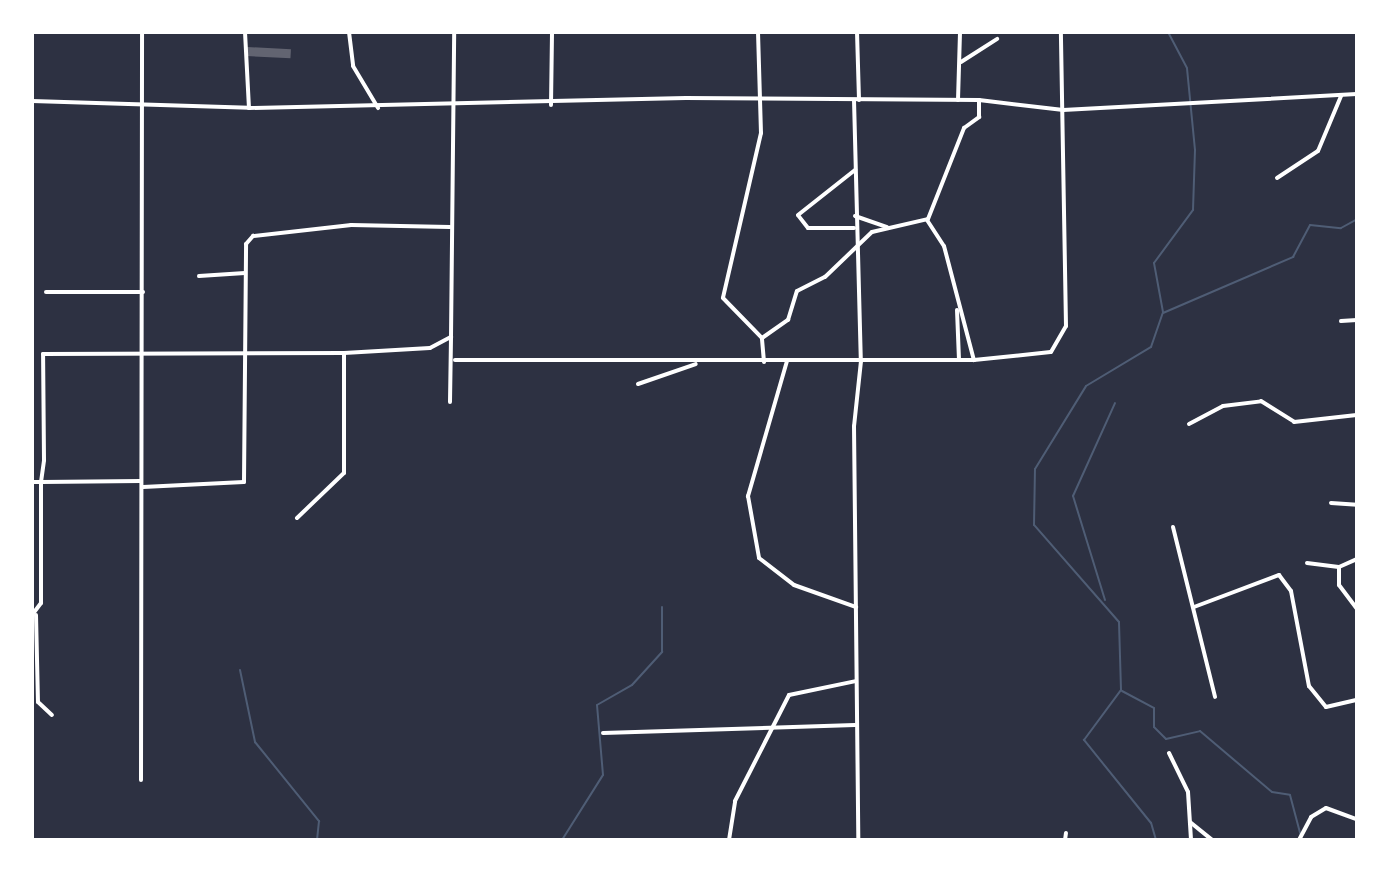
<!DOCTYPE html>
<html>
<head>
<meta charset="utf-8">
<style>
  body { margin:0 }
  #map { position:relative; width:1389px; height:872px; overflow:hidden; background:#2d3142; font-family:"Exo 2",sans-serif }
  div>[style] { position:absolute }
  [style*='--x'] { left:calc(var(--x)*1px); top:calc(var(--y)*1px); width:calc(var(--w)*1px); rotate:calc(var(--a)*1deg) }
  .stream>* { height:2px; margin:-1px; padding:0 1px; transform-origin:1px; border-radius:1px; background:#4f5d75 }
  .building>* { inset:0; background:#626471; transform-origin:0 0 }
  .minor>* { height:4px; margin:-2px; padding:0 2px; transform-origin:2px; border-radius:2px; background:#fff }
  span { translate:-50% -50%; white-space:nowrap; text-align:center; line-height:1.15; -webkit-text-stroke:6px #fff; paint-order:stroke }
  .frame { position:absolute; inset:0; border:34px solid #fff; pointer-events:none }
</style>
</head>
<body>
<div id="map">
  <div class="stream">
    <i style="--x:1163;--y:312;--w:50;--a:-100.4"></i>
    <i style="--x:1154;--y:263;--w:66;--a:-53.7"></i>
    <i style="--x:1193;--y:210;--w:60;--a:-88.1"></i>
    <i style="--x:1195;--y:150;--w:82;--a:-95.6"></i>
    <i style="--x:1187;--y:68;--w:41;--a:-117.8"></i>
    <i style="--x:1105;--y:600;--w:109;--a:-107.1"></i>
    <i style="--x:1073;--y:496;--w:102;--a:-65.7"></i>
    <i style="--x:240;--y:670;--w:74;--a:78.2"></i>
    <i style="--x:255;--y:742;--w:102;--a:51"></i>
    <i style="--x:319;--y:821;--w:19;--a:96"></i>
    <i style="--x:1122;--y:691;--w:36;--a:28"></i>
    <i style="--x:1154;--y:708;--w:19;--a:90"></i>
    <i style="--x:1154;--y:727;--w:17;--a:45"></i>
    <i style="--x:1166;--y:739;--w:35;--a:-13"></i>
    <i style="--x:1200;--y:731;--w:94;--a:40.3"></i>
    <i style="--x:1272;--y:792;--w:18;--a:9"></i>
    <i style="--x:1290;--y:795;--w:47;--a:75.1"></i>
    <i style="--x:562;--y:840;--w:77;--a:-57.8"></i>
    <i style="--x:603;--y:775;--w:70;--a:-94.9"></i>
    <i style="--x:597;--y:705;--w:40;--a:-29.7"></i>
    <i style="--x:632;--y:685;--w:45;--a:-47.7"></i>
    <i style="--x:662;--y:652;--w:45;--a:-90"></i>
    <i style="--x:1156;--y:840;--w:18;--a:-106"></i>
    <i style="--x:1151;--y:823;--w:107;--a:-128.9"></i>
    <i style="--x:1084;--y:740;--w:62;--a:-53.5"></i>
    <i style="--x:1121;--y:690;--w:68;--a:-91.7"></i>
    <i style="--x:1119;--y:622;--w:129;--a:-131.2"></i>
    <i style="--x:1034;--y:525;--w:56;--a:-89"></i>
    <i style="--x:1035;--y:469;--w:97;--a:-58.4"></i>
    <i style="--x:1086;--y:386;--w:76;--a:-31"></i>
    <i style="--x:1151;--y:347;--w:36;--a:-71"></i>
    <i style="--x:1163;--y:313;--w:142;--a:-23.3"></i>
    <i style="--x:1293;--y:257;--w:36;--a:-62"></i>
    <i style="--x:1310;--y:225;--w:31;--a:6"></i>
    <i style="--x:1341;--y:228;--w:18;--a:-29"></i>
  </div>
  <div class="building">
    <i style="left:247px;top:47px;width:44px;height:9px;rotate:3deg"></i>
  </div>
  <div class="minor">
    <i style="--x:245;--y:32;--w:76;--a:87"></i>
    <i style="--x:349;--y:32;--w:34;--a:83"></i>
    <i style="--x:353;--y:66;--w:49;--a:59.2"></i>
    <i style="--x:758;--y:32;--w:101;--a:88.3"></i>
    <i style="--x:761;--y:133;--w:169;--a:103"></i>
    <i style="--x:723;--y:298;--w:56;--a:45.7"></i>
    <i style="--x:857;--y:32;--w:68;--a:88.3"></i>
    <i style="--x:961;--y:62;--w:43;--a:-32.6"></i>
    <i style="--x:854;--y:100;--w:261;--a:88.5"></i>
    <i style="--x:861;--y:361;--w:65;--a:96.1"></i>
    <i style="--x:854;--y:426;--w:414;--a:89.4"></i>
    <i style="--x:958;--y:100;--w:68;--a:-88.3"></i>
    <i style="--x:32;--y:101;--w:217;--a:1.8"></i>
    <i style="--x:249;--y:108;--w:437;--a:-1.3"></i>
    <i style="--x:686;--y:98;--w:293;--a:0.4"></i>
    <i style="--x:979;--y:100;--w:85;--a:6.8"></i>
    <i style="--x:1063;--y:110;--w:294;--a:-3.1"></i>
    <i style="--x:551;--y:105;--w:73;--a:-89.2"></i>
    <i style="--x:1277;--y:178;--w:49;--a:-33.4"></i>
    <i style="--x:1318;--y:151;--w:60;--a:-67.3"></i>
    <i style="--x:855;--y:216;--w:34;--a:19"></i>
    <i style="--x:927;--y:220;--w:31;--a:57"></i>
    <i style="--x:944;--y:246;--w:118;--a:75.3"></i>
    <i style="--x:854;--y:228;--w:46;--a:180"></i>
    <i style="--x:808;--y:228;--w:16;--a:-128"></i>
    <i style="--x:798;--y:215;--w:73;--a:-38.3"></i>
    <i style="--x:199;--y:276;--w:46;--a:-3.7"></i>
    <i style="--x:46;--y:292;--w:97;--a:0"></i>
    <i style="--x:957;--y:310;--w:49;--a:87.7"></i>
    <i style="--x:1341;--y:321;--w:16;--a:-4"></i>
    <i style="--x:455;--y:360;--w:519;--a:0"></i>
    <i style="--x:974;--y:360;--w:77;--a:-5.9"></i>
    <i style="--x:1051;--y:352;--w:30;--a:-60"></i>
    <i style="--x:1066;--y:326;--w:294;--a:-91"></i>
    <i style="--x:787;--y:361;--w:141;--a:106.1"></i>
    <i style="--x:748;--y:496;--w:63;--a:79.9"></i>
    <i style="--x:759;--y:558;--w:44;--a:37.6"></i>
    <i style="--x:794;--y:585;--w:66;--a:19.5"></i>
    <i style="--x:764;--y:362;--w:24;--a:-95"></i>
    <i style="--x:762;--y:338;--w:32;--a:-35"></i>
    <i style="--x:788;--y:320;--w:30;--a:-73"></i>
    <i style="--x:797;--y:291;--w:31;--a:-27"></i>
    <i style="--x:825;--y:277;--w:65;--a:-43.8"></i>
    <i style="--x:872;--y:232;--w:57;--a:-13.1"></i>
    <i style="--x:928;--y:219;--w:98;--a:-68.4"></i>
    <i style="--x:964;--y:128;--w:19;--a:-36"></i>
    <i style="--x:979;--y:117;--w:17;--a:-90"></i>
    <i style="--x:638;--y:384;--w:61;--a:-19"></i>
    <i style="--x:450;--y:402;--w:65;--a:-89.1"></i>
    <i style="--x:1189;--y:424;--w:38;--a:-28"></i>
    <i style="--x:1223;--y:406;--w:38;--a:-7"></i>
    <i style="--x:1261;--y:401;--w:39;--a:32"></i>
    <i style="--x:1294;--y:422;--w:63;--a:-6.3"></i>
    <i style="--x:32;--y:482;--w:9;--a:0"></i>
    <i style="--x:41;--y:482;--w:22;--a:-82"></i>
    <i style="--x:44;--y:460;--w:106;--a:-90.5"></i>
    <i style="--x:43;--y:354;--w:301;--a:-0.2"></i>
    <i style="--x:344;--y:353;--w:86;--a:-3.3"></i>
    <i style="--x:430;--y:348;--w:24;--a:-28"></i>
    <i style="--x:451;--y:337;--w:305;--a:-89.4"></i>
    <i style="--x:143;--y:487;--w:101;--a:-2.8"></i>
    <i style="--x:244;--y:482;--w:238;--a:-89.5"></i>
    <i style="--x:246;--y:244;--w:11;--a:-49"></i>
    <i style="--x:253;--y:236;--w:99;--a:-6.4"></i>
    <i style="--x:351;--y:225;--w:99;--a:1.2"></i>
    <i style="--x:1331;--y:503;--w:26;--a:4"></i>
    <i style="--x:297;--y:518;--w:65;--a:-43.8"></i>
    <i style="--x:344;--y:473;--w:119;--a:-90"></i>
    <i style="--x:1173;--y:527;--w:175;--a:76.1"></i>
    <i style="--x:1307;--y:563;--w:32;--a:7"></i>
    <i style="--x:1339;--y:567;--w:20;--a:-24"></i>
    <i style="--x:1339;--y:567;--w:18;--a:90"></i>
    <i style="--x:1339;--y:585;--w:30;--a:53"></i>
    <i style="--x:1194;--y:607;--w:91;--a:-20.6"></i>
    <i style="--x:1279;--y:575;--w:20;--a:53"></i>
    <i style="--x:1291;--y:591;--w:97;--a:79.3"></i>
    <i style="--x:1309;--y:686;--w:27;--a:51"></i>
    <i style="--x:1326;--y:707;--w:32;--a:-13"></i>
    <i style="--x:32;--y:615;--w:15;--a:-53"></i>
    <i style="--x:41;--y:603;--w:121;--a:-90"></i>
    <i style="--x:41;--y:482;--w:100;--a:-0.6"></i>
    <i style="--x:36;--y:615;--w:87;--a:88.7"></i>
    <i style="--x:38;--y:702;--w:19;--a:43"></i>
    <i style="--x:603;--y:733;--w:252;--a:-1.8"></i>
    <i style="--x:1169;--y:753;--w:43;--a:64"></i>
    <i style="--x:1188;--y:792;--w:48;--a:86.4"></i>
    <i style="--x:141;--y:780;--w:748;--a:-89.92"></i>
    <i style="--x:1190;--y:822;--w:28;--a:39"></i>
    <i style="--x:729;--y:840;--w:39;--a:-81"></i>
    <i style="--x:735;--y:801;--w:119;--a:-63"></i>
    <i style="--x:789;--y:695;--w:68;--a:-11.8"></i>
    <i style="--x:1065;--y:840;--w:7;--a:-82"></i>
    <i style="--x:1299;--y:840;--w:26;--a:-62"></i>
    <i style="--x:1311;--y:817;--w:17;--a:-31"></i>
    <i style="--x:1326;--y:808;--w:33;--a:20"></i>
  </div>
  <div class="frame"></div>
</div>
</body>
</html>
